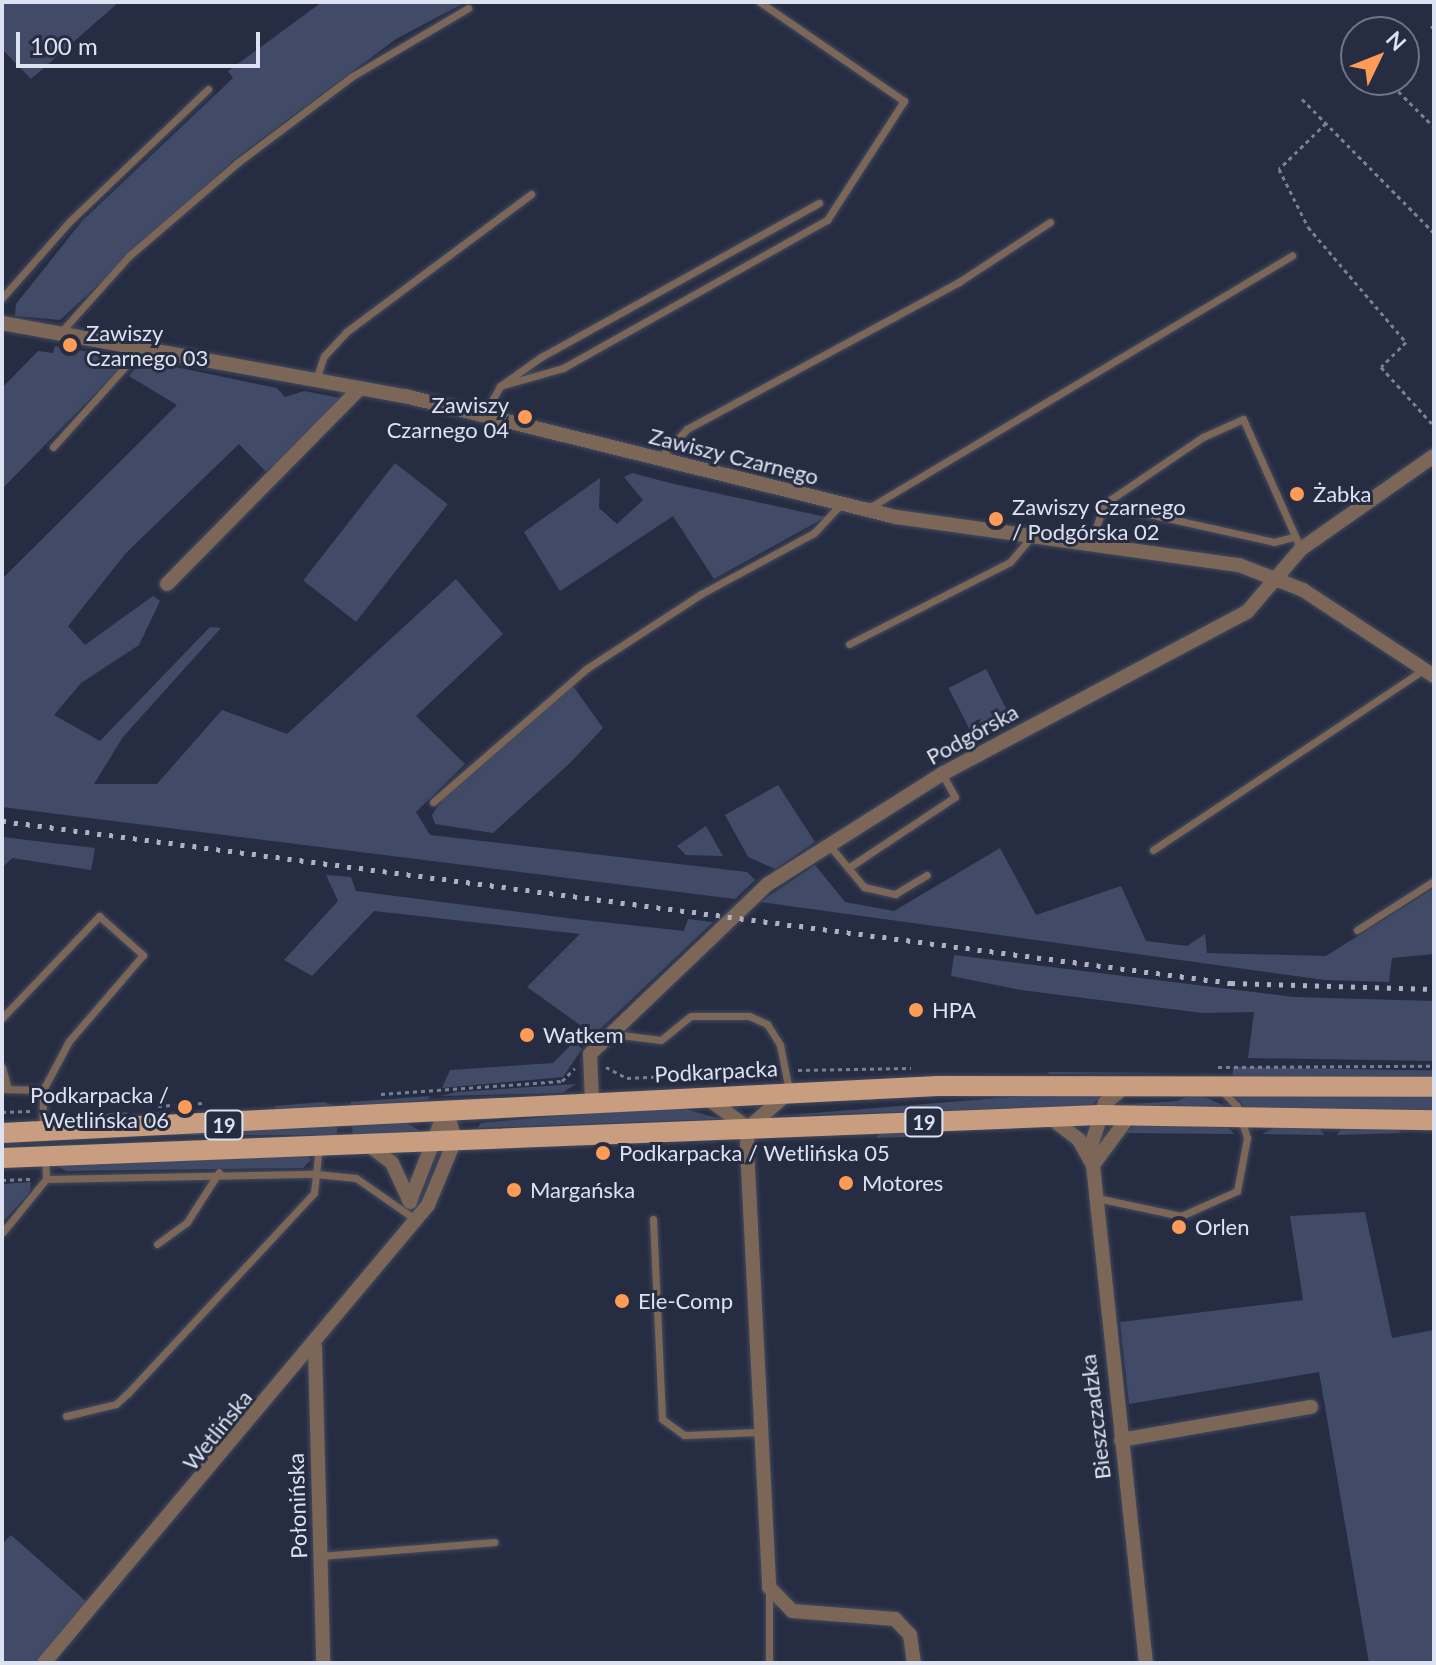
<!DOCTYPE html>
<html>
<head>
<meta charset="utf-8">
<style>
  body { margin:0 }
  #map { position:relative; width:1436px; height:1665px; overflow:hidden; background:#262d42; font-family:Lato,sans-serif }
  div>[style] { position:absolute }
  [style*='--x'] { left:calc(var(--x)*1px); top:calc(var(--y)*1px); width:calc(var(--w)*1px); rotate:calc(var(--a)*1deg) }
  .green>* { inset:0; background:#414b68; transform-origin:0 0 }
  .path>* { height:3px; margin-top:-1.5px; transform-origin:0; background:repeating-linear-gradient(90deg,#7a8092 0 4px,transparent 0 8px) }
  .roads { filter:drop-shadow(0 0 2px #434a5e) drop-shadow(0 0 2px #434a5e) }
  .service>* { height:7px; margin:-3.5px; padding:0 3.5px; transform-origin:3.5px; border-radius:3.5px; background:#7c6658 }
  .minor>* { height:14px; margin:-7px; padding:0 7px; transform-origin:7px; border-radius:7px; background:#7c6658 }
  .primary>* { height:20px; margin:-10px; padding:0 10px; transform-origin:10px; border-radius:10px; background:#c99d80 }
  .rail>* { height:5px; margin-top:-2.5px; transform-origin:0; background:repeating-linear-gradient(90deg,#adb3c2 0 4px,transparent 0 12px) }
  .dots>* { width:22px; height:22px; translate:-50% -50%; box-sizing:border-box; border:4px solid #262d42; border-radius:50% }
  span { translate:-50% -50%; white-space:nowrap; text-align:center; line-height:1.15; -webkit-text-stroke:6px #262d42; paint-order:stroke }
  .shield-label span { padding:2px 6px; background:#262d42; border:2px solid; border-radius:6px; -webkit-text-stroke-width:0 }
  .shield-label { font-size:20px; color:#dde2f0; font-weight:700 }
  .poi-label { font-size:22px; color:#dde2f0 }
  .left { translate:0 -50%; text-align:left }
  .right { translate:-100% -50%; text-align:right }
  .street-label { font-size:22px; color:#dde2f0 }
  .frame { position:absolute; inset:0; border:4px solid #dde2f0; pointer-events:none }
  .north { position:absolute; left:1340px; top:16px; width:80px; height:80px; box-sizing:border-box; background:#262d42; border:2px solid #6f7588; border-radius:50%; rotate:47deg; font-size:22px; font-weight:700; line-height:32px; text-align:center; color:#dde2f0 }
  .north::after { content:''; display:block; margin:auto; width:28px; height:36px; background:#fe9c57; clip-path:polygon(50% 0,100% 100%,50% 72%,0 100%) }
  .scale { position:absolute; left:16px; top:32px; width:244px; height:36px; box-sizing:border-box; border:4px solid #dde2f0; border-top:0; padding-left:10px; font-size:24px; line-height:28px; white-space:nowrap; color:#dde2f0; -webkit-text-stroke:6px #262d42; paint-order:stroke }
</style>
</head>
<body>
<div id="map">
  <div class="green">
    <i style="clip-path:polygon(2px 2px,119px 2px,31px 79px,2px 49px)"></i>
    <i style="clip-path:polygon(322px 2px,466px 2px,396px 39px,237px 157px,60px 320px,15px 316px,16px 304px,82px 221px,233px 78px,228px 71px)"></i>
    <i style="clip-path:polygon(55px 346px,125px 358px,123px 365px,2px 489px,2px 388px,38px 351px,53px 353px)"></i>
    <i style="clip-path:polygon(142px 360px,277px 388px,285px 397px,304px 391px,346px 399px,266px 472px,239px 444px,126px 553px,68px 626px,85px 645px,153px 596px,160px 601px,139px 645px,81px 683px,54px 715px,100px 741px,210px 627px,221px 628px,123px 737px,94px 784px,157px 784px,222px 710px,287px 734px,456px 579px,503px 634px,416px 716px,465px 764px,416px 812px,430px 835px,747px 872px,755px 880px,735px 899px,2px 807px,2px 579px,177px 405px,129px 376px)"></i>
    <i style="left:395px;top:463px;width:67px;height:149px;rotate:38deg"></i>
    <i style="clip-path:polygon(632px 473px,674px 484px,826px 517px,714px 579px,673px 516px,560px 591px,524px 532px,600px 478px,599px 508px,617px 524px,643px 500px,624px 477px)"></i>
    <i style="left:986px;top:669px;width:60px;height:42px;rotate:63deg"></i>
    <i style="clip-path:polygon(573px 686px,603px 728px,570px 763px,493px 833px,435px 824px,432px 815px,447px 793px)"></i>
    <i style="clip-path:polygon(778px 785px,815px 842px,775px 869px,748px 857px,725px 815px)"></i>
    <i style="clip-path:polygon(706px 826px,723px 856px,686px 855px,677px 846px)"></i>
    <i style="clip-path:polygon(2px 837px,95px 848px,91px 870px,12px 858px,2px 868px)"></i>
    <i style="clip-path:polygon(1000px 848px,1036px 915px,1121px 886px,1146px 941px,1187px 946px,1205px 934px,1207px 953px,1326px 956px,1434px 888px,1434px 954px,1392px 958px,1389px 982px,1325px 980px,760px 902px,815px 865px,845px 902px,894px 911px)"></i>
    <i style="clip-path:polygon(326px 875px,351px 877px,356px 891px,575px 919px,684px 931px,688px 919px,713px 922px,594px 1035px,527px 987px,580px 934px,374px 911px,312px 976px,284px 960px,338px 901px)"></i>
    <i style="clip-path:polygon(954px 955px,1294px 997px,1434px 1001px,1434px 1061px,1248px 1058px,1254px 1012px,1202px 1013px,1021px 990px,951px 976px)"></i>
    <i style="clip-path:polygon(574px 1042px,582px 1049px,563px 1077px,442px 1088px,450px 1070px,553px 1063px)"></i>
    <i style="left:1233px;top:1067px;width:201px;height:10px;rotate:1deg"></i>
    <i style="clip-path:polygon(1047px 1072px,1174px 1073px,1050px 1074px)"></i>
    <i style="clip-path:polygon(576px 1084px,562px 1093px,441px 1096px,456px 1092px)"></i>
    <i style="clip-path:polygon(1074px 1092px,1103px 1095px,1090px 1106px,777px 1116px)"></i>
    <i style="clip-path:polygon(1195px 1093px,1225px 1106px,1119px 1105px,1177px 1101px)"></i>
    <i style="clip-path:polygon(430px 1096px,427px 1100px,351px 1107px,351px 1102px)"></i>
    <i style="clip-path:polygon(1236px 1096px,1434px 1096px,1434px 1110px,1245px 1108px)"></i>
    <i style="clip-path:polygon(324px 1102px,337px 1107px,279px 1112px,274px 1106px)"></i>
    <i style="clip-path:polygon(672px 1105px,720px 1119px,478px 1128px,481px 1123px)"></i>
    <i style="clip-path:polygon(128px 1112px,121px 1120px,52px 1116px)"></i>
    <i style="clip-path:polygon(405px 1122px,420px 1131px,353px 1135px,352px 1125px)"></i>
    <i style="clip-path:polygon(1137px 1125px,1228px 1127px,1234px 1134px,1122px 1133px)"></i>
    <i style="clip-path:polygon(1279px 1126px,1318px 1126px,1324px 1135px,1262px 1134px)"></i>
    <i style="left:337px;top:1127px;width:8px;height:335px;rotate:90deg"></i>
    <i style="clip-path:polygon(1343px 1127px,1396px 1128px,1401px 1133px,1337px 1135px)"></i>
    <i style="clip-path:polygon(929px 1129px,934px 1136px,876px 1138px,880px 1133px)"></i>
    <i style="clip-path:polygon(306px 1154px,311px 1160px,303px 1168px,66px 1171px,55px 1165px)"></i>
    <i style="clip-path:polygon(31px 1182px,30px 1192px,2px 1223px,2px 1184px)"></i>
    <i style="clip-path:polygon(1365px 1212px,1392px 1338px,1434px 1330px,1434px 1663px,1369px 1663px,1319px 1372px,1129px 1404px,1120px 1322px,1303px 1300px,1290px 1216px)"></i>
    <i style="clip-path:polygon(11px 1535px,88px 1603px,35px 1663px,2px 1663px,2px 1544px)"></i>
  </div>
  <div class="path">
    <i style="--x:1431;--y:28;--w:4;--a:-45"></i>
    <i style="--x:1387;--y:80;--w:66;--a:45"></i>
    <i style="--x:1379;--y:81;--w:1;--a:-45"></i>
    <i style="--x:1302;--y:99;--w:188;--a:45.4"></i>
    <i style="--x:1326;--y:123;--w:66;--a:135.6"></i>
    <i style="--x:1279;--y:169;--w:65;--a:63.4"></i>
    <i style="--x:1308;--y:227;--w:151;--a:49.6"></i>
    <i style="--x:1406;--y:342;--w:35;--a:135"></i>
    <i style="--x:1381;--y:367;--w:79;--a:48.1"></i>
    <i style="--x:606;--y:1067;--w:24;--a:28"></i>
    <i style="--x:627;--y:1078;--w:148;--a:-2.7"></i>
    <i style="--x:1218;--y:1067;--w:216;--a:-0.3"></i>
    <i style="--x:798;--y:1070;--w:113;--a:-1"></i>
    <i style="--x:381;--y:1094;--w:181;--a:-4.1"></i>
    <i style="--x:562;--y:1081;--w:18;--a:-45"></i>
    <i style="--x:158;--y:1106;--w:44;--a:-3.9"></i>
    <i style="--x:2;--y:1112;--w:28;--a:-2"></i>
    <i style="--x:2;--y:1180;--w:28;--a:-2"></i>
  </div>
  <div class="roads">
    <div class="service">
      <i style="--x:2;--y:298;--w:103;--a:-48.6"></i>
      <i style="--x:70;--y:221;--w:191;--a:-43.7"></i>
      <i style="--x:61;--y:332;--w:102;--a:-48.2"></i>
      <i style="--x:129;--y:256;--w:143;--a:-40.7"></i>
      <i style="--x:237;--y:163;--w:143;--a:-37"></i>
      <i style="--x:351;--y:77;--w:136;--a:-30.5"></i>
      <i style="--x:316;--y:380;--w:25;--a:-72"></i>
      <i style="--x:324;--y:356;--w:33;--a:-47"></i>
      <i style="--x:346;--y:332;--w:231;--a:-36.7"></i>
      <i style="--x:500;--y:386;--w:66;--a:-15.9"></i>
      <i style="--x:563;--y:368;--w:303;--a:-29.3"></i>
      <i style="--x:827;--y:220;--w:142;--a:-57.1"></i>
      <i style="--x:904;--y:101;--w:175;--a:-145.5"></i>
      <i style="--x:483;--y:416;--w:34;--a:-60"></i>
      <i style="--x:500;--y:386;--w:50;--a:-35.3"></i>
      <i style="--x:541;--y:357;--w:318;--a:-29"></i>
      <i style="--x:53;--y:447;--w:132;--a:-48.1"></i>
      <i style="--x:659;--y:458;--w:40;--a:-46"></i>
      <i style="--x:687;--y:429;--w:309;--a:-28.4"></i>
      <i style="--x:959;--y:282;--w:109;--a:-33.4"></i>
      <i style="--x:1104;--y:504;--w:174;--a:12.6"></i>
      <i style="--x:1274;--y:542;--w:20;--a:-15"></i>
      <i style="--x:867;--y:509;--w:495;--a:-30.8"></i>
      <i style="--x:1091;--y:543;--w:41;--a:-71.6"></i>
      <i style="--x:1104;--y:504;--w:120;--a:-34.1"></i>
      <i style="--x:1203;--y:437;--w:44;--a:-24.2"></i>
      <i style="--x:1243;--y:419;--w:142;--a:66"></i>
      <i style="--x:849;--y:644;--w:181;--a:-27"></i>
      <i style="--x:1010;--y:562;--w:35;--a:-50"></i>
      <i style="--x:433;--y:802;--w:203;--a:-41"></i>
      <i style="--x:586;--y:669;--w:137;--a:-33.1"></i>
      <i style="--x:701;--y:594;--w:128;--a:-28.4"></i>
      <i style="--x:814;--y:533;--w:38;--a:-47"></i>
      <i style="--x:829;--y:845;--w:55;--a:50.2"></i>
      <i style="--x:864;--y:887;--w:32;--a:13"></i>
      <i style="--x:895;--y:894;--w:37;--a:-31"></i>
      <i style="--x:1153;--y:850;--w:324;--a:-33.7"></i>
      <i style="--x:848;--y:868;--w:128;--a:-33.6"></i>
      <i style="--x:955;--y:797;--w:26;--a:-119"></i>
      <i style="--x:1357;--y:930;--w:91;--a:-32.5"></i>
      <i style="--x:2;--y:1018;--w:141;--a:-46.4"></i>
      <i style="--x:99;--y:916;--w:59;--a:41.6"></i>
      <i style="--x:143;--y:955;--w:113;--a:130.7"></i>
      <i style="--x:69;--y:1041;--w:55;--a:118"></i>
      <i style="--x:43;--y:1090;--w:39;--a:91"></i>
      <i style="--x:613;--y:1034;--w:48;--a:7.1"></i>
      <i style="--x:661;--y:1040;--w:38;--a:-39"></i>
      <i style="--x:691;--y:1016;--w:58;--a:0"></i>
      <i style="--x:749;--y:1016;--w:20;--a:24"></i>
      <i style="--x:767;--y:1024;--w:25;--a:58"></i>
      <i style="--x:780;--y:1045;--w:46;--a:78.7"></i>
      <i style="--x:2;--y:1067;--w:23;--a:75"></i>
      <i style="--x:2;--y:1089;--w:41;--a:1.4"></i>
      <i style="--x:45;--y:1157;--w:22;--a:87"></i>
      <i style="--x:46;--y:1179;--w:270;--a:-1.1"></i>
      <i style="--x:316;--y:1174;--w:27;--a:-84"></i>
      <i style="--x:1097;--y:1198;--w:86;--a:12.1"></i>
      <i style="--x:1181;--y:1216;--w:61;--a:-24.1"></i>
      <i style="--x:1237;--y:1191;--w:54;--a:-79.3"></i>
      <i style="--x:1247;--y:1138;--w:34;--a:-107"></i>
      <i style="--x:1237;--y:1106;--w:21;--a:-135"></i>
      <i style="--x:653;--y:1219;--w:200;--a:87.4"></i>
      <i style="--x:662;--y:1419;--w:27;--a:36"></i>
      <i style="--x:684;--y:1435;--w:76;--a:-2.3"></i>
      <i style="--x:2;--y:1233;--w:70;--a:-50.8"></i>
      <i style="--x:157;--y:1244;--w:37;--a:-36"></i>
      <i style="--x:187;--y:1222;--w:59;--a:-57.4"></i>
      <i style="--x:66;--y:1416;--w:51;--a:-13.5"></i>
      <i style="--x:116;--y:1404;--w:16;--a:-43"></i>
      <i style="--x:128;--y:1393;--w:273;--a:-47.1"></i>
      <i style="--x:314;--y:1193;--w:19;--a:-84"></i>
      <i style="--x:316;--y:1174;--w:40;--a:5.7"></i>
      <i style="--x:356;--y:1178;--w:68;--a:34.9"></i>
      <i style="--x:320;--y:1556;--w:175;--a:-4.6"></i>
      <i style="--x:769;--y:1589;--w:74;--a:90"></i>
    </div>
    <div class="minor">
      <i style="--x:2;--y:323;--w:410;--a:10.3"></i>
      <i style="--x:405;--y:396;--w:506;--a:13.84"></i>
      <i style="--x:896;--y:517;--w:346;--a:8"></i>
      <i style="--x:1239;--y:565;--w:69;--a:21.3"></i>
      <i style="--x:1303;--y:590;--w:157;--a:33.3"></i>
      <i style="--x:167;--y:584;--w:275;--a:-45.4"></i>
      <i style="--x:787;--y:1094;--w:52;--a:138.9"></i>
      <i style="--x:748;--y:1128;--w:20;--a:93"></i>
      <i style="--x:747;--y:1148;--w:440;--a:87.1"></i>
      <i style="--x:769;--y:1587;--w:33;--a:46"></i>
      <i style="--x:792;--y:1611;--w:103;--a:4.4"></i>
      <i style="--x:895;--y:1619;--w:22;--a:47"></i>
      <i style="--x:910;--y:1635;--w:28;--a:82"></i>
      <i style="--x:707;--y:1098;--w:51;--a:36.2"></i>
      <i style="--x:592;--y:1101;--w:47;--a:-92.4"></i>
      <i style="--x:590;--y:1054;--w:246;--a:-43.7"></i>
      <i style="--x:768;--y:884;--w:206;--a:-32.3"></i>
      <i style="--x:942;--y:774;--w:345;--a:-28"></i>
      <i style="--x:1247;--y:612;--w:83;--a:-49.4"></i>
      <i style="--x:1301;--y:549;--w:162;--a:-35"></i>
      <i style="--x:1049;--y:1117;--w:38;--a:37"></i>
      <i style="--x:1079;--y:1140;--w:29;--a:61"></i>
      <i style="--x:1093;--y:1165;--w:501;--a:83.93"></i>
      <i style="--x:367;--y:1144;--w:31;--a:37"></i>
      <i style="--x:392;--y:1163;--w:43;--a:65.2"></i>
      <i style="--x:1088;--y:1155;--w:55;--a:-71.9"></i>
      <i style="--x:1105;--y:1103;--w:27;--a:-39"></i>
      <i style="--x:1093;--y:1165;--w:62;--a:-53.5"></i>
      <i style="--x:410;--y:1201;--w:99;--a:-68.6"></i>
      <i style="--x:315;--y:1347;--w:316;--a:88.5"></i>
      <i style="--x:1121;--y:1440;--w:193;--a:-9.9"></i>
      <i style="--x:44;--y:1663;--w:598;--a:-50.02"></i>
      <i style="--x:428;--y:1205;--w:70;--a:-67.4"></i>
      <i style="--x:455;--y:1140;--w:32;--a:-106"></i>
    </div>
    <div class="primary">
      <i style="--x:2;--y:1133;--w:937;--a:-2.87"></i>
      <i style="--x:938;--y:1086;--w:496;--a:0.1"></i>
      <i style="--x:2;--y:1158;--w:1098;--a:-2.24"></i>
      <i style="--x:1099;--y:1115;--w:335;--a:0.9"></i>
    </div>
  </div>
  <div class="rail">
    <i style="--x:2;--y:821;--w:1240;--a:7.51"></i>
    <i style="--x:1231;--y:983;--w:203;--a:1.7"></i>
  </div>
  <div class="dots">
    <i style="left:70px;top:345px;background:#fe9c57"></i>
    <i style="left:525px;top:417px;background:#fe9c57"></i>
    <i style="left:1297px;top:494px;background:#fe9c57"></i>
    <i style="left:996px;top:519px;background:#fe9c57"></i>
    <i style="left:916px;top:1010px;background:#fe9c57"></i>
    <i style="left:527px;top:1035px;background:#fe9c57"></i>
    <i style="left:185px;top:1107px;background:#fe9c57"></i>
    <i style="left:603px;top:1153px;background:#fe9c57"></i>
    <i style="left:846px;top:1183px;background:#fe9c57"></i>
    <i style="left:514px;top:1190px;background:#fe9c57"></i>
    <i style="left:1179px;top:1227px;background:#fe9c57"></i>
    <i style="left:622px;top:1301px;background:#fe9c57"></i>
  </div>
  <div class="shield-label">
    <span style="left:924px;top:1122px">19</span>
    <span style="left:224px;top:1125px">19</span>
  </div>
  <div class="poi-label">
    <span class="left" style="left:86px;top:345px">Zawiszy<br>Czarnego 03</span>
    <span class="right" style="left:509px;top:417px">Zawiszy<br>Czarnego 04</span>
    <span class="left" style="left:1313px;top:494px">Żabka</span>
    <span class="left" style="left:1012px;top:519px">Zawiszy Czarnego<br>/ Podgórska 02</span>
    <span class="left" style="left:932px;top:1010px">HPA</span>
    <span class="left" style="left:543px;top:1035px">Watkem</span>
    <span class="right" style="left:169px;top:1107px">Podkarpacka /<br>Wetlińska 06</span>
    <span class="left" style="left:619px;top:1153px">Podkarpacka / Wetlińska 05</span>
    <span class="left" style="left:862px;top:1183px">Motores</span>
    <span class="left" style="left:530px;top:1190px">Margańska</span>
    <span class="left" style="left:1195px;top:1227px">Orlen</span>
    <span class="left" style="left:638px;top:1301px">Ele-Comp</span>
  </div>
  <div class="street-label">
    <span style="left:734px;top:456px;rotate:14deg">Zawiszy Czarnego</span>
    <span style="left:972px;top:734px;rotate:-29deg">Podgórska</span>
    <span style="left:716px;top:1071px;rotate:-3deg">Podkarpacka</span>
    <span style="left:1095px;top:1417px;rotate:-97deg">Bieszczadzka</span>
    <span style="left:217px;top:1430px;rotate:-51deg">Wetlińska</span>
    <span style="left:297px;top:1506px;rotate:-92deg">Połonińska</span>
  </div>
  <div class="frame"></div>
  <div class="north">N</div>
  <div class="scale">100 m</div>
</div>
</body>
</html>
